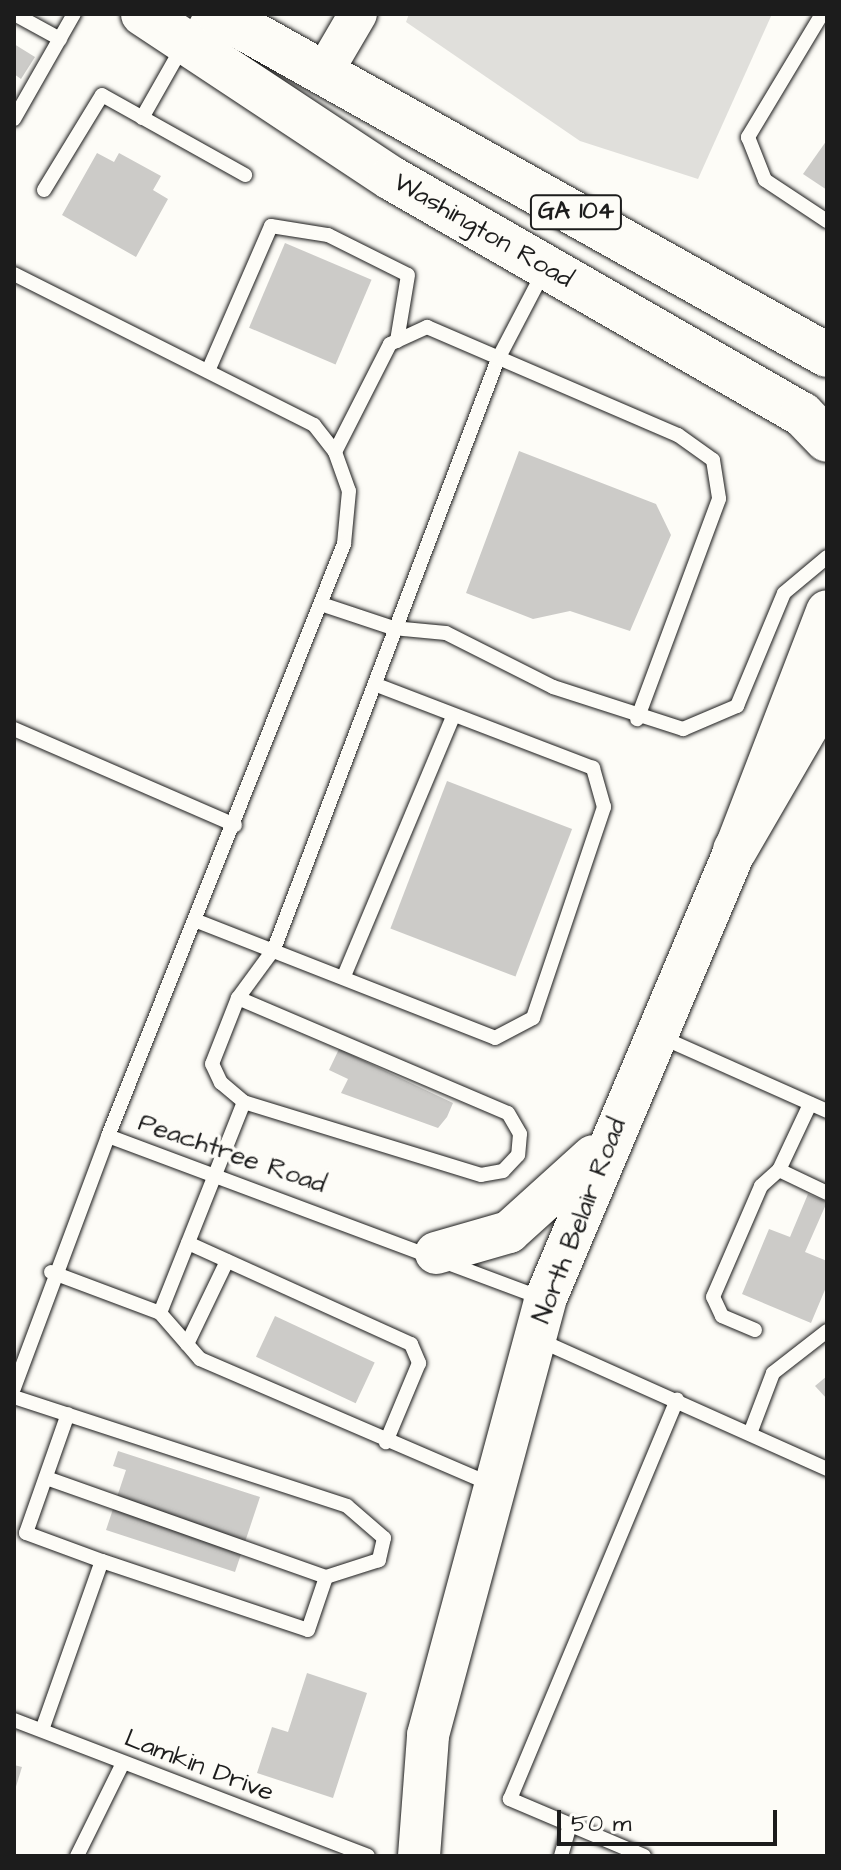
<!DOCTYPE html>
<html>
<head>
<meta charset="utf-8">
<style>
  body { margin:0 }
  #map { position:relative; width:841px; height:1870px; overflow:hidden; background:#fdfcf7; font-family:"Architects Daughter",sans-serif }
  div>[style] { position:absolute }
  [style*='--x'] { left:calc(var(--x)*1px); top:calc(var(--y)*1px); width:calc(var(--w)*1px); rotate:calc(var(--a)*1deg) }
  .green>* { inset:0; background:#e0dfdb }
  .building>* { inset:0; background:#cccbc8; transform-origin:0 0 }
  .roads { filter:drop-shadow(0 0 2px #1c1c1c) drop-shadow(0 0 2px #1c1c1c) }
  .service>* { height:14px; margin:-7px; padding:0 7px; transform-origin:7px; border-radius:7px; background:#fdfcf7 }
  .tertiary>* { height:38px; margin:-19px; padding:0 19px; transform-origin:19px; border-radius:19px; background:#fdfcf7 }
  .secondary>* { height:42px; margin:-21px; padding:0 21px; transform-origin:21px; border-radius:21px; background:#fdfcf7 }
  .primary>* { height:44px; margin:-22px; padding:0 22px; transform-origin:22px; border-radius:22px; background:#fdfcf7 }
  span { translate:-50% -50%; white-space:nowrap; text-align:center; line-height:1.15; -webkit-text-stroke:7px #fdfcf7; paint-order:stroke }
  .shield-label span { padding:2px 6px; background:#fdfcf7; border:2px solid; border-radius:6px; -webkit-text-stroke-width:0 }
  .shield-label { font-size:24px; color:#1c1c1c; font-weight:700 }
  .street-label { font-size:26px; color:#1c1c1c }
  .frame { position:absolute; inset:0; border:16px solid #1c1c1c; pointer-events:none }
  .scale { position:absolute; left:557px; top:1810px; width:220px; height:36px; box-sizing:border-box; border:4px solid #1c1c1c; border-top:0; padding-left:10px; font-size:24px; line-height:28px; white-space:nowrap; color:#1c1c1c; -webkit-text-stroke:6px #fdfcf7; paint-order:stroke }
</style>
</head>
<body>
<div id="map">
  <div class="green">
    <i style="clip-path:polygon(409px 14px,772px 14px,698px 179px,580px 141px,406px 22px)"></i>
  </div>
  <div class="building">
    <i style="clip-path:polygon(14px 44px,35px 57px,21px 79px,14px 74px)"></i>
    <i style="clip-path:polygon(827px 140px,827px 190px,803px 174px)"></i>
    <i style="clip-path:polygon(97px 153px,114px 162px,119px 153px,161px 176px,153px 190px,168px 199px,136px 257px,62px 215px)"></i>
    <i style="left:285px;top:243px;width:94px;height:92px;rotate:23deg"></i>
    <i style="clip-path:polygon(519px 451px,656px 504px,671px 535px,630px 631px,570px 611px,533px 619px,466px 593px)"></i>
    <i style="left:447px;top:781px;width:134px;height:158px;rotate:21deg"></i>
    <i style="clip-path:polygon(339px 1049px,453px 1103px,447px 1117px,438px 1128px,341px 1093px,348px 1079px,329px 1070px)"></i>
    <i style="clip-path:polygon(808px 1194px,827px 1202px,805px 1252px,827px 1261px,827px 1285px,811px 1323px,742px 1294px,769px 1229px,790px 1237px)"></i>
    <i style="left:275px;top:1316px;width:110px;height:45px;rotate:25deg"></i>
    <i style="clip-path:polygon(827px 1376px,827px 1399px,815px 1386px)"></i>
    <i style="clip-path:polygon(118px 1451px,260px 1497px,235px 1572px,106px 1530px,126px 1470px,113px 1466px)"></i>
    <i style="clip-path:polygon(307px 1673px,367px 1693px,333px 1798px,257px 1773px,272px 1727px,288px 1732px)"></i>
    <i style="clip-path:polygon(14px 1765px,22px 1767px,15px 1790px,14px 1790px)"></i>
  </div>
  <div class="roads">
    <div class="service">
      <i style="--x:822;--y:14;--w:144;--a:121"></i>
      <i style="--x:748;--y:137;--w:46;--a:68.4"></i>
      <i style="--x:765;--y:180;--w:74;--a:33.5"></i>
      <i style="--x:18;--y:16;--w:48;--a:28.7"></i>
      <i style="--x:142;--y:118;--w:120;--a:-60.4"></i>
      <i style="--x:14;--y:119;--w:121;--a:-60.3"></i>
      <i style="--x:44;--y:190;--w:111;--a:-58.6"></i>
      <i style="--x:102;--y:95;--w:164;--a:29.2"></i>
      <i style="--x:14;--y:274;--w:336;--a:26.7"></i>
      <i style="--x:314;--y:425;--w:34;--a:52"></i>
      <i style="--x:335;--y:452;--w:41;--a:70.3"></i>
      <i style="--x:349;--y:491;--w:53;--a:95.4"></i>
      <i style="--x:344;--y:544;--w:637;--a:111.73"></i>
      <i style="--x:208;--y:371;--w:158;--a:-66.5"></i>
      <i style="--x:271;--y:226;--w:58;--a:9"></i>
      <i style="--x:328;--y:235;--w:89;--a:26.6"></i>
      <i style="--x:408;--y:275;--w:67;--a:99.5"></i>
      <i style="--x:335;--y:452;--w:121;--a:-63"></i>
      <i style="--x:390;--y:344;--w:41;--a:-24.7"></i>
      <i style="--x:427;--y:327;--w:273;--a:23.3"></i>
      <i style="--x:678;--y:435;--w:43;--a:35.5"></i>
      <i style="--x:713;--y:460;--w:39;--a:81"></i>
      <i style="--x:719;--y:499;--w:235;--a:110.4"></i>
      <i style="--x:321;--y:604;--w:76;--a:18.4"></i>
      <i style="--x:393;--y:628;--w:53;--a:5.4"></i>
      <i style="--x:446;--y:633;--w:120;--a:26.8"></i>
      <i style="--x:553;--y:687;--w:137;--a:17.9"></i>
      <i style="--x:683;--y:729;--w:59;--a:-23.1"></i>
      <i style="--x:737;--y:706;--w:122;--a:-67.4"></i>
      <i style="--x:784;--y:593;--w:56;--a:-39.9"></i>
      <i style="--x:14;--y:729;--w:241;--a:23.5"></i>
      <i style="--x:197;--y:921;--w:320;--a:21.4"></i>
      <i style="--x:495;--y:1038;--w:43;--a:-27.8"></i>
      <i style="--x:533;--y:1018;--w:223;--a:-71.4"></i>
      <i style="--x:604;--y:807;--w:41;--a:-105.8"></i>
      <i style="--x:593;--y:768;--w:231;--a:-159"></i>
      <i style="--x:344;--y:976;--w:281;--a:-67.2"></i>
      <i style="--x:238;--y:998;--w:293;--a:23.1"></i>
      <i style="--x:508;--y:1113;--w:24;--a:60"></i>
      <i style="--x:520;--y:1134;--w:21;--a:95"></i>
      <i style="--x:518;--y:1155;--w:22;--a:133"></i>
      <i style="--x:503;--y:1171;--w:22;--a:170"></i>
      <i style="--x:481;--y:1175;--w:248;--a:-162.9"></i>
      <i style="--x:661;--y:1037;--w:182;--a:24"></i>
      <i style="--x:779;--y:1170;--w:53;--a:25.6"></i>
      <i style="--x:188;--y:1243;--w:245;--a:24.4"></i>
      <i style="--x:411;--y:1344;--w:21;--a:67"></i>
      <i style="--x:419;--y:1363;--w:86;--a:112.7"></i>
      <i style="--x:227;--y:1261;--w:92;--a:115.7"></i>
      <i style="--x:187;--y:1344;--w:20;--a:49"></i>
      <i style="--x:200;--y:1359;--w:319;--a:23.3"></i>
      <i style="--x:51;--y:1272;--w:116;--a:20.6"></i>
      <i style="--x:160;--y:1313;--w:41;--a:48.9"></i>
      <i style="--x:160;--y:1313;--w:227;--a:-68.3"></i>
      <i style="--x:244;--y:1102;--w:30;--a:-140"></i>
      <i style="--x:221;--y:1083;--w:21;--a:-115"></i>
      <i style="--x:212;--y:1064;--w:71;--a:-68.5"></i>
      <i style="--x:238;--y:998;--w:61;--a:-53.7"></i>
      <i style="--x:274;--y:949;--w:631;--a:-69.21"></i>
      <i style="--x:498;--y:359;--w:99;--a:-62.4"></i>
      <i style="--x:755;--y:1330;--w:36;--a:-157"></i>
      <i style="--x:722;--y:1316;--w:21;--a:-115"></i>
      <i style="--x:713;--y:1297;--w:121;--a:-66.6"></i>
      <i style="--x:761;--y:1186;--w:24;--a:-42"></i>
      <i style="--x:779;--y:1170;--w:73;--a:-64.8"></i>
      <i style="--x:539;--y:1340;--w:316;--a:24.1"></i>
      <i style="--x:14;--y:1388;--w:269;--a:-69.5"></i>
      <i style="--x:108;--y:1136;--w:462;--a:20.5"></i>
      <i style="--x:14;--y:1397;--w:350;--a:18.1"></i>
      <i style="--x:347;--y:1506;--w:49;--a:40.9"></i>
      <i style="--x:384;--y:1538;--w:23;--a:103"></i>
      <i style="--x:379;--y:1560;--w:56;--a:162.2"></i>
      <i style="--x:326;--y:1577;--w:297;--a:-160.5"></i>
      <i style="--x:751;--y:1431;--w:62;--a:-69.2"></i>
      <i style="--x:773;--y:1373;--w:68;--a:-37.9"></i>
      <i style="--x:102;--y:1561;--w:217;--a:18.5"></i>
      <i style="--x:308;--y:1630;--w:56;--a:-71.2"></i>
      <i style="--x:14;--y:1720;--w:379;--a:21"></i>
      <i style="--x:42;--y:1730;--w:179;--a:-70.5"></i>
      <i style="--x:102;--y:1561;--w:81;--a:-159.8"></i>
      <i style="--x:26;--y:1533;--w:126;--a:-70.6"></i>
      <i style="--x:77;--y:1856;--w:104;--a:-63.7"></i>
      <i style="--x:561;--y:1856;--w:33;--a:-74"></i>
      <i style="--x:644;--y:1856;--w:146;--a:-157"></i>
      <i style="--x:510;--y:1799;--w:433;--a:-67.3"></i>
    </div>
    <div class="tertiary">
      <i style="--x:324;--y:72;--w:67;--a:-59.6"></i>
    </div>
    <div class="secondary">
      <i style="--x:436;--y:1253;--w:76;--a:-16"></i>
      <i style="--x:509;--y:1232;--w:113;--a:-42.1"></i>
      <i style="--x:419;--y:1856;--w:121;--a:-85.7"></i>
      <i style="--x:428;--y:1735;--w:450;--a:-74.9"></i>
      <i style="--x:545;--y:1300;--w:488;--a:-67.1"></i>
      <i style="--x:735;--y:850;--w:256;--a:-68.9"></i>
    </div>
    <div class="primary">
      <i style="--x:143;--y:14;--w:297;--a:33.5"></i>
      <i style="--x:391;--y:178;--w:474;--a:29.9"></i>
      <i style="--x:802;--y:414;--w:36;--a:46"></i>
      <i style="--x:218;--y:14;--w:698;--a:29.25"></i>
      <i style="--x:735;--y:850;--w:184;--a:-59.9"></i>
    </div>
  </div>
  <div class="shield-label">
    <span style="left:576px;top:212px">GA 104</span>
  </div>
  <div class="street-label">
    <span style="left:483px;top:231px;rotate:30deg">Washington Road</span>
    <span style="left:232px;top:1154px;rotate:19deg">Peachtree Road</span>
    <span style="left:580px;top:1221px;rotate:-69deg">North Belair Road</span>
    <span style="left:199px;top:1766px;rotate:21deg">Lamkin Drive</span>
  </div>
  <div class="frame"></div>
  <div class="scale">50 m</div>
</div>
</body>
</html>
